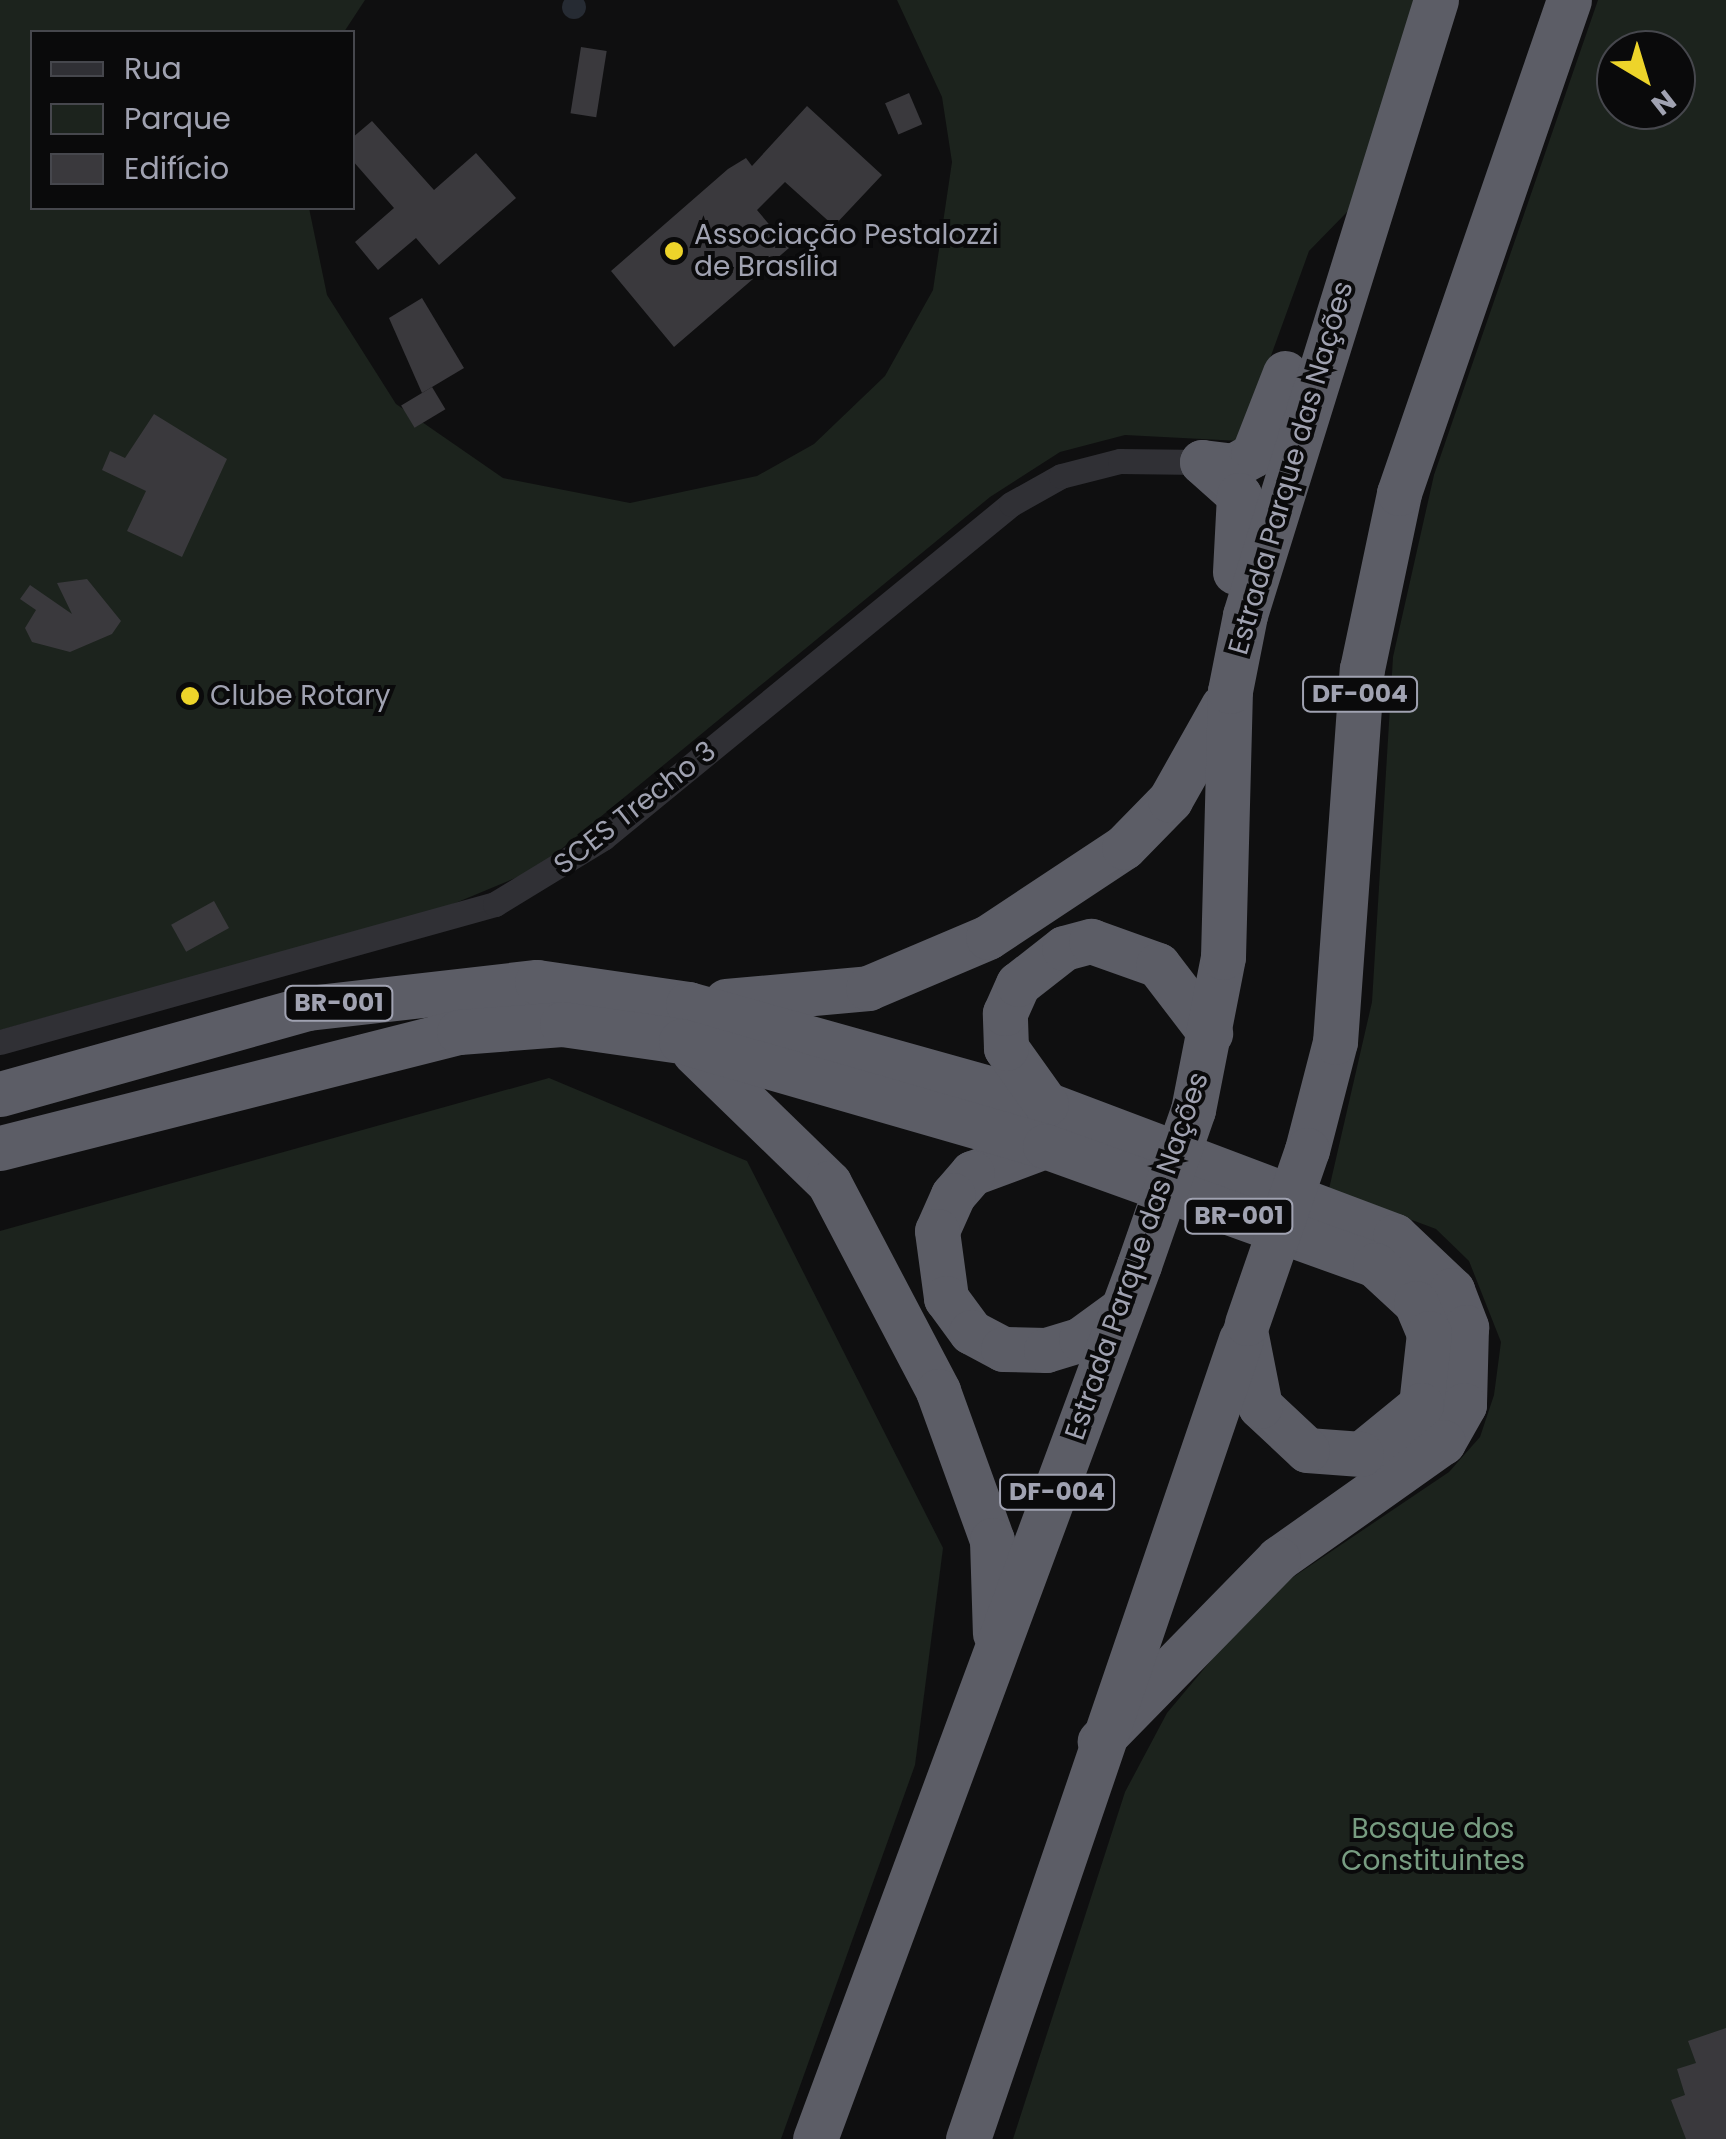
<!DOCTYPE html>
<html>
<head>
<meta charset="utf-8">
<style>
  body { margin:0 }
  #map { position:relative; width:1726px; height:2139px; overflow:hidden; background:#0f0f10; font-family:Poppins,sans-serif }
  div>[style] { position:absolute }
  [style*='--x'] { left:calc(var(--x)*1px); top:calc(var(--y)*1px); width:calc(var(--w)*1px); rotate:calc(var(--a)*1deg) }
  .green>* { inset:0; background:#1c231d }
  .water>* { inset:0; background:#262b33 }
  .round { border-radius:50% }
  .building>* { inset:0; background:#3a393d; transform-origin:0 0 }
  .street>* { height:25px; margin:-12.5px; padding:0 12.5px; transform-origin:12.5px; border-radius:12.5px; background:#303035 }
  .highway>* { height:45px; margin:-22.5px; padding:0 22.5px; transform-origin:22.5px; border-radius:22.5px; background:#5c5d66 }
  .highway-bridge>* { height:45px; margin:-22.5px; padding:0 22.5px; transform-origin:22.5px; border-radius:22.5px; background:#5c5d66 }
  .dots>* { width:28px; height:28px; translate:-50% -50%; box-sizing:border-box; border:5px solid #0a0a0b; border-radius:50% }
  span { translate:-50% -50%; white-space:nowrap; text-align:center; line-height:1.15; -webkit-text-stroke:8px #0a0a0b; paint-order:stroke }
  .shield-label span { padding:2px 8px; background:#0a0a0b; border:2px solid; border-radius:8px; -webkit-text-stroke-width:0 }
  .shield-label { font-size:25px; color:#a0a2b1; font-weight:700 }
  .poi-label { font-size:28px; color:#a0a2b1 }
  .left { translate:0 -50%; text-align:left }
  .street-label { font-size:28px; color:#a0a2b1 }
  .park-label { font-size:28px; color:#779c81 }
  .legend { position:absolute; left:30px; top:30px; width:325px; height:180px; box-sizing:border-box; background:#0a0a0b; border:2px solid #46474d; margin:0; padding:12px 18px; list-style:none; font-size:30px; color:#a0a2b1 }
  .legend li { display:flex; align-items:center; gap:20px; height:50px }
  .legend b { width:50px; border:2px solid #46474d }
  .north { position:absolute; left:1596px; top:30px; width:100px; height:100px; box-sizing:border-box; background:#0a0a0b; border:2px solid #46474d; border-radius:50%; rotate:142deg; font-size:28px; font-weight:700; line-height:40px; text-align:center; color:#a0a2b1 }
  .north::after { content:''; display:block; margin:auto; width:35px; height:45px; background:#edd42a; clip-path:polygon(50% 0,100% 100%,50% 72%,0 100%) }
</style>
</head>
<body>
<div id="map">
  <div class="green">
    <i style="clip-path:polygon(0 0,365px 0,344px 32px,32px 32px,32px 208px,309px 208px,327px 295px,396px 404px,503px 478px,630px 503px,757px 476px,814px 444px,885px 376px,933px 290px,952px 162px,942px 97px,897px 0,1420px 0,1349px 210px,1309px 251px,1240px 441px,1125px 435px,1060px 452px,990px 497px,537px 869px,441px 909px,0 1030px)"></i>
    <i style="clip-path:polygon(evenodd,1598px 0,1726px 0,1726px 2139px,1013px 2139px,1125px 1792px,1167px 1713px,1265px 1596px,1449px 1472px,1480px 1437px,1494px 1395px,1501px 1342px,1469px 1261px,1436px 1229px,1329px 1189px,1372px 1002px,1393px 657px,1434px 475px,1598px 0,1616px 50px,1676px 50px,1676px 110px,1616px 110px,1616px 50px)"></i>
    <i style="clip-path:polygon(549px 1078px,747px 1161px,943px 1548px,915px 1765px,781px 2139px,0 2139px,0 1231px)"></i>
  </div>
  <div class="water">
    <i class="round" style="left:562px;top:-5px;width:24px;height:24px"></i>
  </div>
  <div class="building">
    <i style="left:581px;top:47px;width:26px;height:67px;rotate:9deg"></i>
    <i style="left:909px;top:93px;width:34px;height:26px;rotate:67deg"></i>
    <i style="clip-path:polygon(807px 106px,882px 175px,834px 226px,785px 182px,757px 210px,789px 248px,674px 347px,611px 271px,728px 169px,746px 158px,752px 166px)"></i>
    <i style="clip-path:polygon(372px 121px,434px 190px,476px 153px,516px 198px,439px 265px,416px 238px,378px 270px,355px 242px,394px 208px,352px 160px,352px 138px)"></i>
    <i style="clip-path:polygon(422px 298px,464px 368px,422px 393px,389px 318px)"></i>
    <i style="left:432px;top:387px;width:26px;height:36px;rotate:59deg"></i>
    <i style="clip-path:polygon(154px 414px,227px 459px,182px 557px,127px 531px,146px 491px,102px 470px,110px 451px,125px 458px)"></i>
    <i style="clip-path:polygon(87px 579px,121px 621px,112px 634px,70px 652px,32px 642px,25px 628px,36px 610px,20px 599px,30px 585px,72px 614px,57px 583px)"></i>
    <i style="left:214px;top:901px;width:31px;height:49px;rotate:61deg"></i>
    <i style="clip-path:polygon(1726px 2028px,1726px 2139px,1686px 2139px,1671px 2100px,1685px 2095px,1677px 2069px,1696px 2063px,1688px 2041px)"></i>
  </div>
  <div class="street">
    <i style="--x:0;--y:1042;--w:514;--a:-15.58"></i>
    <i style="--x:495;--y:904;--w:127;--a:-31.4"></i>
    <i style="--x:603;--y:838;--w:527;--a:-39.3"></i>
    <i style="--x:1011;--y:504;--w:57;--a:-29.2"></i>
    <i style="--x:1061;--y:476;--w:61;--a:-14.3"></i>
    <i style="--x:1120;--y:461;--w:82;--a:0.7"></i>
  </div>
  <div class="highway">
    <i style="--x:1202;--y:462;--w:31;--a:7"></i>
    <i style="--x:1233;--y:466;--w:23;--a:-29"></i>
    <i style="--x:1253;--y:455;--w:88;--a:-68.7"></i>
    <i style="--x:1202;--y:462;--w:50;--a:41.7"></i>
    <i style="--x:1239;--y:495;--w:77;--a:93"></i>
    <i style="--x:726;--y:1001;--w:143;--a:-5.2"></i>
    <i style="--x:868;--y:988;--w:130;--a:-23"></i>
    <i style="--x:988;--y:937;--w:163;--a:-33.5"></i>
    <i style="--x:1124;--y:847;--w:66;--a:-45.6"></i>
    <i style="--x:1170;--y:800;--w:108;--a:-60.6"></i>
    <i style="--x:694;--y:1052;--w:188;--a:44.1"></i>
    <i style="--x:829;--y:1183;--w:235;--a:62.3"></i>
    <i style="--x:938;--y:1391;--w:158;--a:70.1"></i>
    <i style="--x:992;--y:1540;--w:93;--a:88.2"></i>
    <i style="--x:0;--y:1094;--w:320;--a:-15.6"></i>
    <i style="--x:308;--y:1008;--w:230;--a:-6.5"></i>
    <i style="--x:537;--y:982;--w:153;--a:8.3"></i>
    <i style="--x:688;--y:1004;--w:372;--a:15.6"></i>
    <i style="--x:1046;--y:1104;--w:373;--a:20.7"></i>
    <i style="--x:1395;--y:1236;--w:79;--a:43.5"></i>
    <i style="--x:1452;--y:1290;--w:40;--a:69"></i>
    <i style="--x:1466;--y:1327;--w:78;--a:91.5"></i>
    <i style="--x:1464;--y:1405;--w:43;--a:119.6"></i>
    <i style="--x:1443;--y:1442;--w:202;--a:144.7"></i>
    <i style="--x:1278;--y:1559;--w:255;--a:134.4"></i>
    <i style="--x:1046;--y:1104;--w:69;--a:-125.5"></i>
    <i style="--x:1006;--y:1048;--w:35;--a:-92"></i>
    <i style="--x:1005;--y:1013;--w:32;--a:-66"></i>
    <i style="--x:1018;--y:984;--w:58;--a:-38"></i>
    <i style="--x:1064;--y:948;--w:28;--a:-15"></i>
    <i style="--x:1091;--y:941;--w:71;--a:19.7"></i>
    <i style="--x:1158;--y:965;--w:86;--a:52.6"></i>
    <i style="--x:1193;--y:1110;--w:156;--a:-78.9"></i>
    <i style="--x:1223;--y:957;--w:266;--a:-88.5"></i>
    <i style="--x:1230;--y:691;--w:77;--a:-78.8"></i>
    <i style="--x:1245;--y:615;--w:644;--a:-72.75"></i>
    <i style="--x:1045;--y:1146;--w:78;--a:159.7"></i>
    <i style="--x:972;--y:1173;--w:29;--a:131"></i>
    <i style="--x:953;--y:1195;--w:39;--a:114"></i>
    <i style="--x:937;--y:1231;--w:68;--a:82.3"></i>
    <i style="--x:946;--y:1298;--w:42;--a:53.7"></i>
    <i style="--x:971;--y:1332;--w:36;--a:28"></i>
    <i style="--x:1003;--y:1349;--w:43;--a:1.3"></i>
    <i style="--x:1046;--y:1350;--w:37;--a:-17"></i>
    <i style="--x:1081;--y:1339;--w:51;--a:-36.2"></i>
    <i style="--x:0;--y:1148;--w:473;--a:-14.2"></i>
    <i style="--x:459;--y:1032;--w:103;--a:-4.4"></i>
    <i style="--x:562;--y:1024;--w:120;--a:8.1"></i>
    <i style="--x:681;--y:1041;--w:379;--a:16.1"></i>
    <i style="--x:1045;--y:1146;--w:351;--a:19.8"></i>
    <i style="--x:1375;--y:1265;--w:56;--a:42.8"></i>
    <i style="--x:1416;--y:1303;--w:33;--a:67"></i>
    <i style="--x:1429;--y:1333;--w:72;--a:96.3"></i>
    <i style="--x:1421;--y:1405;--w:77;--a:140.8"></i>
    <i style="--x:1361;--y:1454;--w:54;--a:-175.8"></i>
    <i style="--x:1307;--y:1450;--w:64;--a:-136.9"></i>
    <i style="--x:1260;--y:1406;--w:77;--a:-101.2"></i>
    <i style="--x:1307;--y:1150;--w:112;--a:-75.5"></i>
    <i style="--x:1335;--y:1042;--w:374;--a:-85.9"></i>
    <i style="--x:1362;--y:669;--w:180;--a:-78.1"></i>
    <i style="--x:1399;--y:493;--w:521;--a:-70.97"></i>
    <i style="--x:815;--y:2139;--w:932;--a:-69.66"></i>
    <i style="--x:968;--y:2139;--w:845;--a:-71.16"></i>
  </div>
  <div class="highway-bridge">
    <i style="--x:1139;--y:1265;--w:164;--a:-70.8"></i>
    <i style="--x:1247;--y:1323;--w:183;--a:-70.9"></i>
  </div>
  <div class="dots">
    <i style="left:674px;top:251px;background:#edd42a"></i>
    <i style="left:190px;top:696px;background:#edd42a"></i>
  </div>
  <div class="shield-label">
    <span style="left:1360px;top:694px">DF-004</span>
    <span style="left:339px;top:1003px">BR-001</span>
    <span style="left:1239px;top:1216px">BR-001</span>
    <span style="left:1057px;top:1492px">DF-004</span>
  </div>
  <div class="poi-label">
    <span class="left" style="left:694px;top:251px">Associação Pestalozzi<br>de Brasília</span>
    <span class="left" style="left:210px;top:696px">Clube Rotary</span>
  </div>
  <div class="street-label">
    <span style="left:1291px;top:468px;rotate:-74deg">Estrada Parque das Nações</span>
    <span style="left:635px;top:808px;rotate:-38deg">SCES Trecho 3</span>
    <span style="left:1137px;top:1256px;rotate:-71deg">Estrada Parque das Nações</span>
  </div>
  <div class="park-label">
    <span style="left:1433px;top:1845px">Bosque dos<br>Constituintes</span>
  </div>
  <ul class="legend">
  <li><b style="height:12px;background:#303035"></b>Rua</li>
  <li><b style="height:28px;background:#1c231d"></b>Parque</li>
  <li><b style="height:28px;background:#3a393d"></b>Edifício</li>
  </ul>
  <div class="north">N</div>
</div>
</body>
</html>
